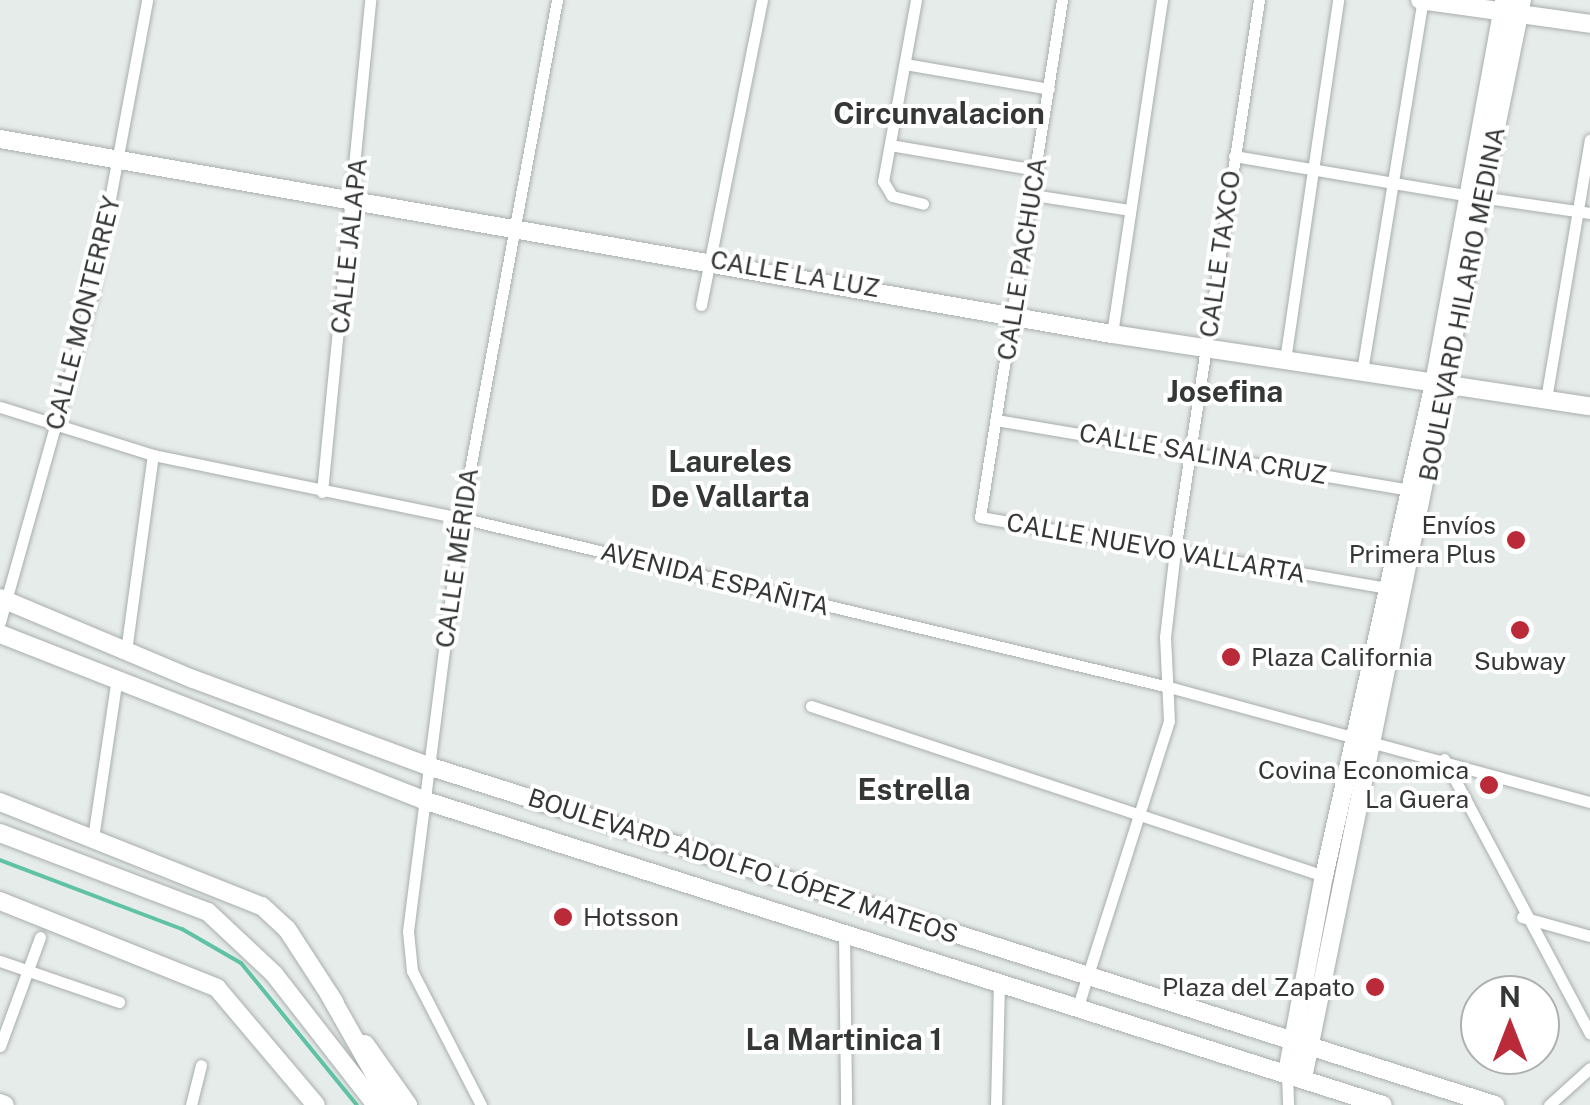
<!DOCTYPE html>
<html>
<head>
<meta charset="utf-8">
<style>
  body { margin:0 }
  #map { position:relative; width:1590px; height:1105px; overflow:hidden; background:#e6ecea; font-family:"Public Sans",sans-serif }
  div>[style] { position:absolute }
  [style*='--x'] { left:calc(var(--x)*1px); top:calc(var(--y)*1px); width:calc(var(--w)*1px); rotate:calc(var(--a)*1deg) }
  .stream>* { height:4px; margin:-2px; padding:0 2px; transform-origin:2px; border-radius:2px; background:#5fc2a4 }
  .roads { filter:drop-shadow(0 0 2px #a8aeac) drop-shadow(0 0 2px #a8aeac) }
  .street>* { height:11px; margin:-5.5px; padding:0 5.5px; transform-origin:5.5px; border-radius:5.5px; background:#fff }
  .secondary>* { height:18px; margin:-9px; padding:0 9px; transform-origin:9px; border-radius:9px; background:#fff }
  .primary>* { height:18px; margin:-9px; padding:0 9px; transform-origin:9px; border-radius:9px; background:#fff }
  .dots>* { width:28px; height:28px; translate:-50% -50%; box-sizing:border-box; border:5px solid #fff; border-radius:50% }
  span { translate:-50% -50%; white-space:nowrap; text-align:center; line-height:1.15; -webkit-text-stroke:8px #fff; paint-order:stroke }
  .street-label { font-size:25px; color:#343736 }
  .poi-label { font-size:25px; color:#343736 }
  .right { translate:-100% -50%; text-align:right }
  .left { translate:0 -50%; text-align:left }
  .quarter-label { font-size:30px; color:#343736; font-weight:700 }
  .north { position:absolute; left:1460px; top:975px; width:100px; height:100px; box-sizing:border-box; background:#fff; border:2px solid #aeafaf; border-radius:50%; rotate:0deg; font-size:28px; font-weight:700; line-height:40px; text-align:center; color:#343736 }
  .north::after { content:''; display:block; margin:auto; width:35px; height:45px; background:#bb2a38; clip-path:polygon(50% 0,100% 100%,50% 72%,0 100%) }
</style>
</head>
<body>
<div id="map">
  <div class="stream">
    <i style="--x:0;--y:860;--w:195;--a:20.8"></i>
    <i style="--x:182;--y:929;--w:68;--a:30"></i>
    <i style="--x:241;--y:963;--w:183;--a:50.8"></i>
  </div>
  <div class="roads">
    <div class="street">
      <i style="--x:916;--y:0;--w:184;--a:100.3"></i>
      <i style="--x:883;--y:181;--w:17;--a:59"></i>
      <i style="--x:892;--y:196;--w:32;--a:14"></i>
      <i style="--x:1062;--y:0;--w:523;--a:99.01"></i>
      <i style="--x:980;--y:517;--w:417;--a:9.9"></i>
      <i style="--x:905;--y:64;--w:146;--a:9.8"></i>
      <i style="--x:890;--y:145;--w:149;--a:9.7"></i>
      <i style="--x:1234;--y:156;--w:234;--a:9.6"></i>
      <i style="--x:1033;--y:195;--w:98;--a:8.8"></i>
      <i style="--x:1480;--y:197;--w:111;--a:8.3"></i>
      <i style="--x:701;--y:305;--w:311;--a:-78.7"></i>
      <i style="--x:1112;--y:334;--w:338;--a:-81.5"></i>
      <i style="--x:1285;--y:360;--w:364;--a:-81.6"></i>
      <i style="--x:1362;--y:371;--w:376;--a:-80.7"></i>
      <i style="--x:1546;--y:399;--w:263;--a:-80.4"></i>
      <i style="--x:0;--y:407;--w:160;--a:17.4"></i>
      <i style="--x:153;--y:455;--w:314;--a:11.6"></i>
      <i style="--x:461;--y:518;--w:728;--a:13.43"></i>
      <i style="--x:1169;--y:687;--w:436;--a:15.3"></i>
      <i style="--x:996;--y:420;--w:420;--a:9.6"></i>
      <i style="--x:322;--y:492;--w:494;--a:-84.4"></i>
      <i style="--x:0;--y:622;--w:340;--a:-74.3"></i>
      <i style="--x:92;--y:295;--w:300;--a:-79.4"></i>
      <i style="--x:126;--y:651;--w:198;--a:-82.2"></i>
      <i style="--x:811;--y:706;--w:540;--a:18.33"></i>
      <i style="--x:1444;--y:759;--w:311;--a:62"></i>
      <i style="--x:93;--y:838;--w:156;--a:-81.5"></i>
      <i style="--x:1522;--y:917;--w:71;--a:15.6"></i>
      <i style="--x:844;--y:931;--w:174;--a:89.3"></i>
      <i style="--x:0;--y:961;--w:126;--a:19"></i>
      <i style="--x:1078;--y:1006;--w:299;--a:-72.3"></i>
      <i style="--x:1169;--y:721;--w:84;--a:-92.7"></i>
      <i style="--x:1165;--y:637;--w:87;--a:-83.4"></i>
      <i style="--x:1175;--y:551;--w:557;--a:-81.33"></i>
      <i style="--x:0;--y:1046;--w:116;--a:-69.8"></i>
      <i style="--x:1287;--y:1073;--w:32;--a:88"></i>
      <i style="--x:191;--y:1105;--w:41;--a:-76"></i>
      <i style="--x:481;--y:1105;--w:151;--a:-117.2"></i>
      <i style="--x:412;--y:971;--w:40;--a:-95.7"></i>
      <i style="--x:408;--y:931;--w:416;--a:-82.7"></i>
      <i style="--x:461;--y:518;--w:527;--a:-79.5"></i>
      <i style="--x:996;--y:1105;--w:124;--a:-88.6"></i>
      <i style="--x:1549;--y:1105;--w:55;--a:-42.1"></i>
    </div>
    <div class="secondary">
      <i style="--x:1420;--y:0;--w:172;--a:8"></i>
      <i style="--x:0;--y:139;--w:1129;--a:9.95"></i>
      <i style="--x:1112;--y:334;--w:483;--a:8.6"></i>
      <i style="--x:0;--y:802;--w:282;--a:21.7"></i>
      <i style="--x:262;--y:906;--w:34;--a:43"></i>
      <i style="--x:287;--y:929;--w:88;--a:57"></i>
      <i style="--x:365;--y:1044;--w:75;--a:54.8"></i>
      <i style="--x:1287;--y:1073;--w:200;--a:-79.4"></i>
      <i style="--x:1324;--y:876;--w:505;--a:-77.42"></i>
      <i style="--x:1434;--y:383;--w:389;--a:-79.6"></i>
      <i style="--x:1303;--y:1078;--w:1100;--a:-78.52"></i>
      <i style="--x:0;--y:1103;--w:5;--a:22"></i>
    </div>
    <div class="primary">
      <i style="--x:0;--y:598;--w:209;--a:22.8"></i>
      <i style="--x:193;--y:679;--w:251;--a:20.3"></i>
      <i style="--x:428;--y:766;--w:1120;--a:17.63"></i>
      <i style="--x:0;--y:634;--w:454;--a:21.4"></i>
      <i style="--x:423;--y:800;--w:1007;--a:17.63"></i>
      <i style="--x:0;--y:833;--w:222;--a:20.8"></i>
      <i style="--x:208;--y:912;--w:91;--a:43.2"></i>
      <i style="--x:274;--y:974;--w:166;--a:52.1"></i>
      <i style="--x:0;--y:901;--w:234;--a:21.8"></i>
      <i style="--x:217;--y:988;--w:153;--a:49.8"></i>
      <i style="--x:329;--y:994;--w:128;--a:60.4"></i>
    </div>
  </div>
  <div class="dots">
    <i style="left:1516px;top:540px;background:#bb2a38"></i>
    <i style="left:1520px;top:630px;background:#bb2a38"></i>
    <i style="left:1231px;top:657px;background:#bb2a38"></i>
    <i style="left:1489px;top:785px;background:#bb2a38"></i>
    <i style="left:563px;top:917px;background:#bb2a38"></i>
    <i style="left:1375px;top:987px;background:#bb2a38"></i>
  </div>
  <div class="street-label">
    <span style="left:349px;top:246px;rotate:-84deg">CALLE JALAPA</span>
    <span style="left:1220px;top:254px;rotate:-82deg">CALLE TAXCO</span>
    <span style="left:1022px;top:259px;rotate:-81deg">CALLE PACHUCA</span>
    <span style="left:795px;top:274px;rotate:10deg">CALLE LA LUZ</span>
    <span style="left:1462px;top:304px;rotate:-79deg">BOULEVARD HILARIO MEDINA</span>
    <span style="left:83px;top:313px;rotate:-76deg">CALLE MONTERREY</span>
    <span style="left:1203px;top:454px;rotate:10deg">CALLE SALINA CRUZ</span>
    <span style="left:1156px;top:548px;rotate:10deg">CALLE NUEVO VALLARTA</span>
    <span style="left:457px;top:558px;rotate:-82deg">CALLE MÉRIDA</span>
    <span style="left:715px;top:579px;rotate:14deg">AVENIDA ESPAÑITA</span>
    <span style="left:743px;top:866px;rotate:18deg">BOULEVARD ADOLFO LÓPEZ MATEOS</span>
  </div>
  <div class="poi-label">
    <span class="right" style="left:1496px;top:540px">Envíos<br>Primera Plus</span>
    <span class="left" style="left:1251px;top:657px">Plaza California</span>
    <span style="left:1520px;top:661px">Subway</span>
    <span class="right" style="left:1469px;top:785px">Covina Economica<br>La Guera</span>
    <span class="left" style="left:583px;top:917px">Hotsson</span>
    <span class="right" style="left:1355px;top:987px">Plaza del Zapato</span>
  </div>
  <div class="quarter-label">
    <span style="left:939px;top:113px">Circunvalacion</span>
    <span style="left:1225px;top:391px">Josefina</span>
    <span style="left:730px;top:478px">Laureles<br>De Vallarta</span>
    <span style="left:914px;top:789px">Estrella</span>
    <span style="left:844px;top:1039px">La Martinica 1</span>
  </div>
  <div class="north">N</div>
</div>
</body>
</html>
